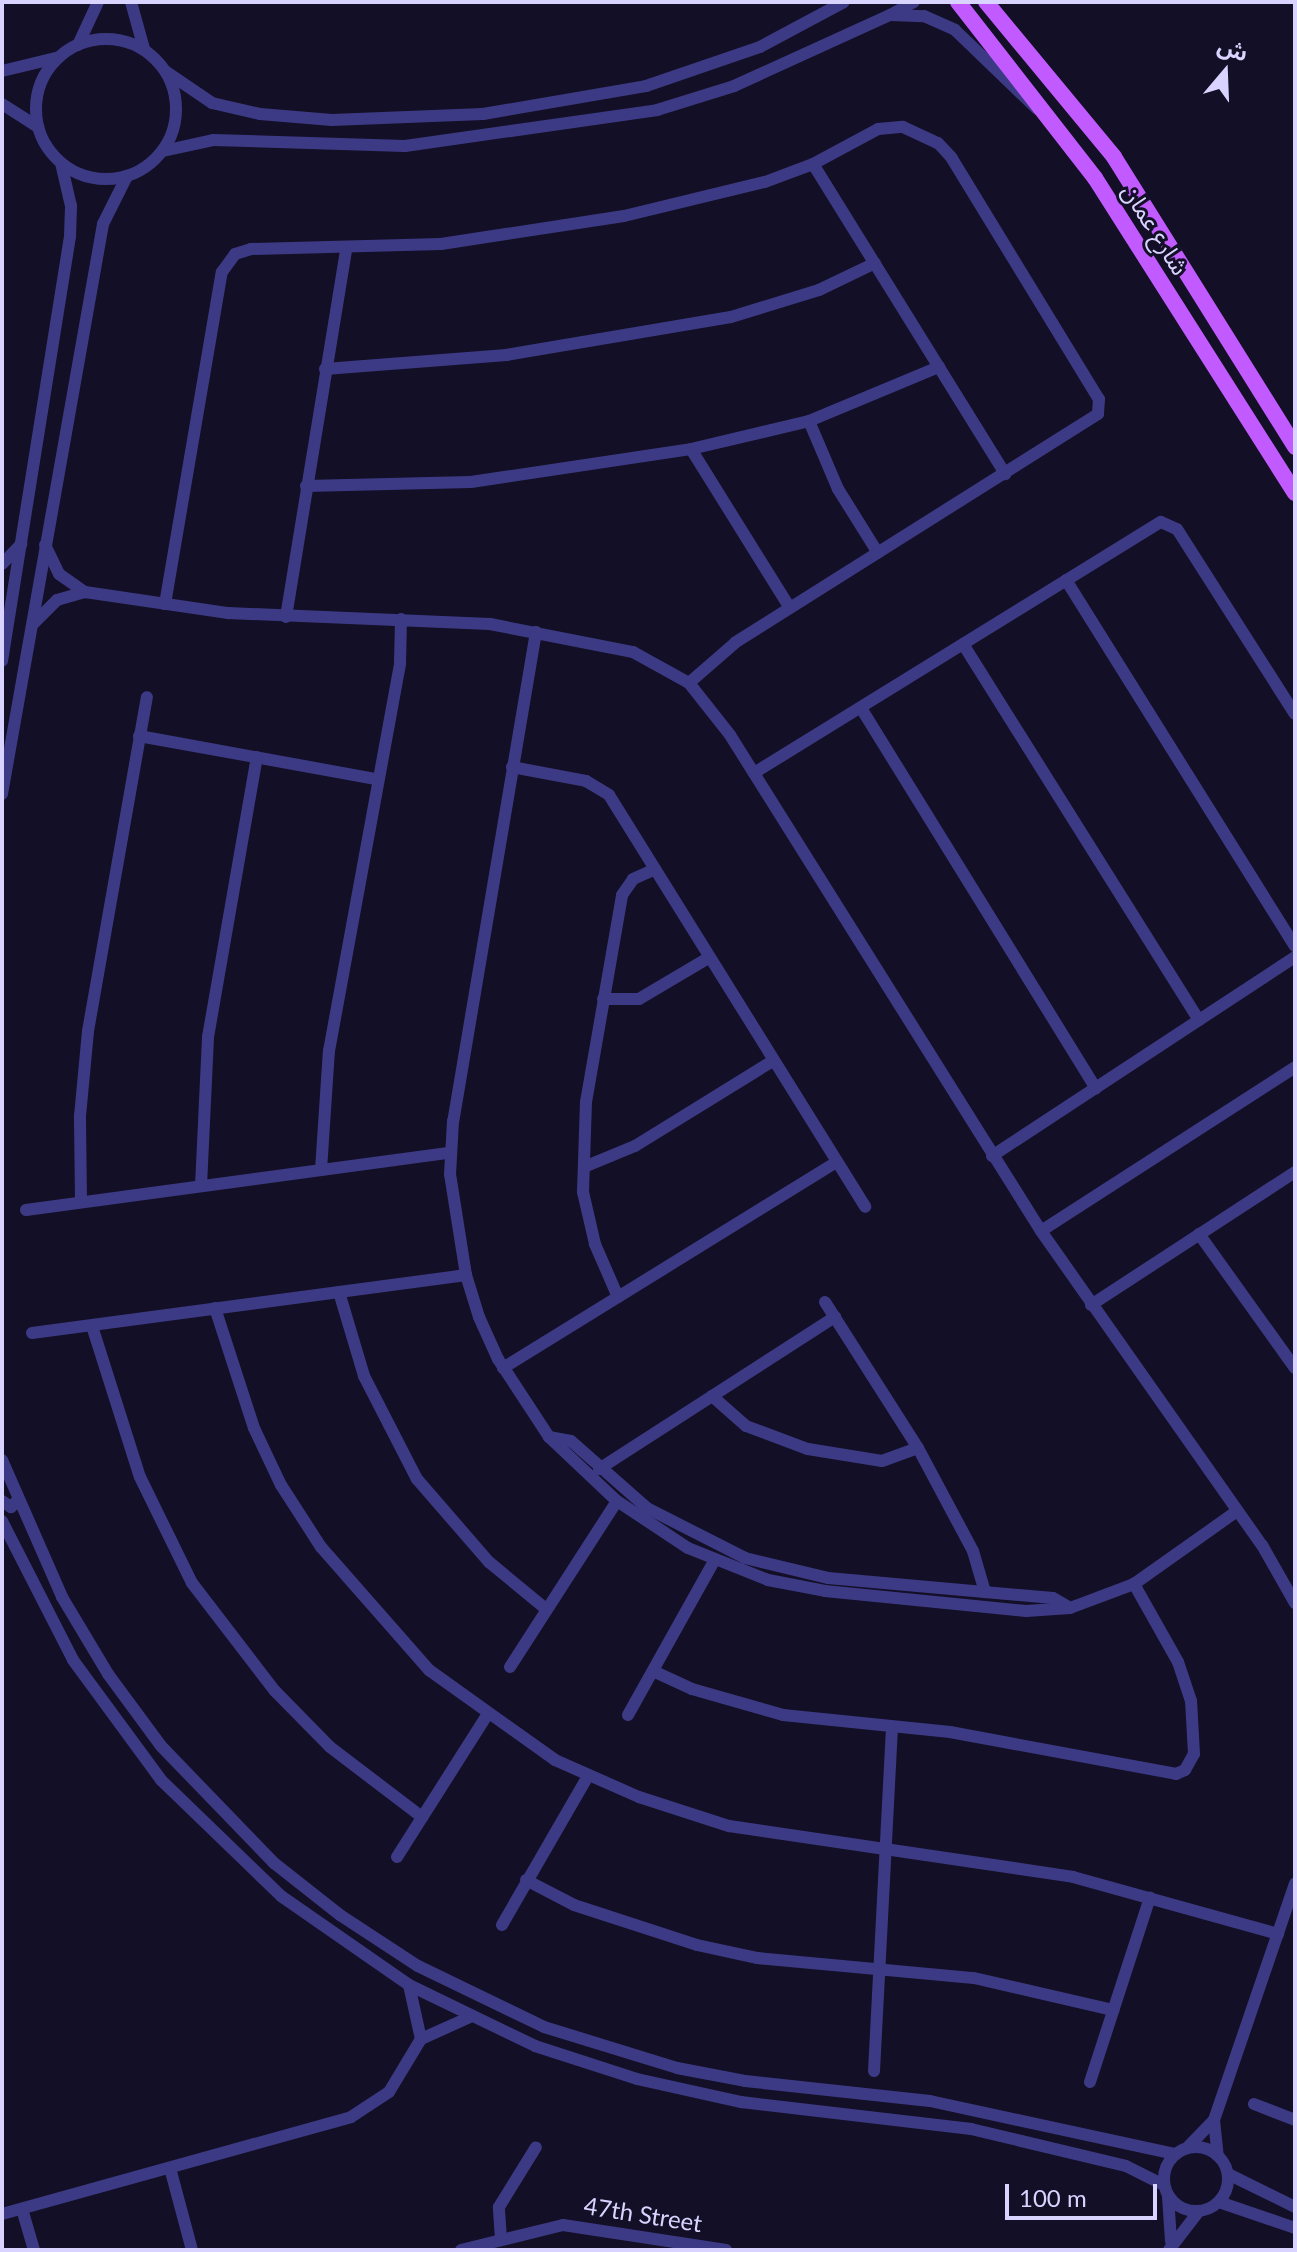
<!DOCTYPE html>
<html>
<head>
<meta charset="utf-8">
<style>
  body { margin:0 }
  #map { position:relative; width:1297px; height:2252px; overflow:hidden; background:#130f26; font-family:Lato,"Noto Sans Arabic",sans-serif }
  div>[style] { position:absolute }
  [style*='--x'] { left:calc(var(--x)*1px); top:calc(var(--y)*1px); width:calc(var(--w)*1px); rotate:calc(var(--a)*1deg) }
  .minor>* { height:12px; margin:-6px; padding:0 6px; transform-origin:6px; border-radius:6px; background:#3d3a85 }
  .minor>.ring { margin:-6px; padding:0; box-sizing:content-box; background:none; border:12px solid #3d3a85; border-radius:50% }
  .major>* { height:16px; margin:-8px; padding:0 8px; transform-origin:8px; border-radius:8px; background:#c25bff }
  span { translate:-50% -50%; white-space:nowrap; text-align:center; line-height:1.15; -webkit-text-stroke:6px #130f26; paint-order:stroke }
  .street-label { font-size:24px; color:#d9d4ff }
  .frame { position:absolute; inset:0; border:4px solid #d9d4ff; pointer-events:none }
  .north { position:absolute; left:1185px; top:32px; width:80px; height:80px; -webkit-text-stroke:6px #130f26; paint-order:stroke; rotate:19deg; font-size:22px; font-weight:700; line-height:32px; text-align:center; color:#d9d4ff }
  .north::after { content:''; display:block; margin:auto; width:28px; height:36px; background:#d9d4ff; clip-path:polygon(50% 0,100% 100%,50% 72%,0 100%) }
  .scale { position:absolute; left:1005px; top:2184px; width:152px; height:36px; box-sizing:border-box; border:4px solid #d9d4ff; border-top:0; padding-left:10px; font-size:24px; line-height:28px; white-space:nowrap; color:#d9d4ff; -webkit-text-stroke:6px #130f26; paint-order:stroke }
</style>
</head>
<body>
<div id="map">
  <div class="minor">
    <i style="--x:131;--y:2;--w:49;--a:74.5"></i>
    <i style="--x:892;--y:14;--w:25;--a:-29"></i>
    <i class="ring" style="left:36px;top:39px;width:128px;height:128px"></i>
    <i style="--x:78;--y:45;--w:47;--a:-65.1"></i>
    <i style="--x:2;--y:71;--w:56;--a:-13.5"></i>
    <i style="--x:165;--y:71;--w:57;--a:34.2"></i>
    <i style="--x:212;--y:103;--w:49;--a:12.9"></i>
    <i style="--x:260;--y:114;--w:72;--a:4.8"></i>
    <i style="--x:332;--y:120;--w:151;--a:-2.3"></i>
    <i style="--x:483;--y:114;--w:165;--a:-9.7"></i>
    <i style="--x:646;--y:86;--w:120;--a:-18.9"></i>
    <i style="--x:760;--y:47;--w:95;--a:-28.2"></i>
    <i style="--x:2;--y:104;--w:43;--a:32.6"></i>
    <i style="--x:163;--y:151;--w:51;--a:-12.4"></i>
    <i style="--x:213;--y:140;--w:192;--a:1.8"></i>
    <i style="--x:405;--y:146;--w:255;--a:-8.1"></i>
    <i style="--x:657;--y:110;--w:81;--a:-17.3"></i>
    <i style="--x:734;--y:86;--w:171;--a:-24.5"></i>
    <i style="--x:890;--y:15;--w:34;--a:2"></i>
    <i style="--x:924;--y:16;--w:34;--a:24"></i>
    <i style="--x:955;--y:30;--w:114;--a:43.9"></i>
    <i style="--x:813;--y:164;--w:365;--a:58.2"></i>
    <i style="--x:325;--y:369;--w:182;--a:-4.4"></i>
    <i style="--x:506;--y:355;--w:228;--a:-9.6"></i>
    <i style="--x:731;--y:317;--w:92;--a:-17.1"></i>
    <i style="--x:819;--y:290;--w:62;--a:-25.7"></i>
    <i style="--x:809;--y:421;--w:74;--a:66.9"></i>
    <i style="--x:838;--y:489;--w:75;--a:58"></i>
    <i style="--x:691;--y:449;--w:187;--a:58.1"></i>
    <i style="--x:306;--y:486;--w:165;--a:-1.4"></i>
    <i style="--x:471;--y:482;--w:222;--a:-8.5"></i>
    <i style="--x:691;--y:449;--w:121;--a:-13.3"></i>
    <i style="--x:809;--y:421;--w:141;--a:-22.6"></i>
    <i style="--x:45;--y:545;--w:32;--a:64"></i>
    <i style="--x:59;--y:574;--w:32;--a:35"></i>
    <i style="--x:85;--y:592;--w:145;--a:8.4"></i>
    <i style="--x:228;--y:613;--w:262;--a:2.4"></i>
    <i style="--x:490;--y:624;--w:146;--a:11.1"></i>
    <i style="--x:633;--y:652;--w:64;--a:29"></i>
    <i style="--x:689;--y:683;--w:66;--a:51.7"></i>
    <i style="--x:730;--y:735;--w:585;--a:57.91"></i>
    <i style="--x:1041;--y:1231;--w:384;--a:54.9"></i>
    <i style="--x:1262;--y:1545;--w:67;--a:60.4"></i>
    <i style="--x:2;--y:564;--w:28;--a:-46"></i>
    <i style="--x:1066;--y:580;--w:432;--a:58"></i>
    <i style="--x:165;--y:604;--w:337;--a:-80.3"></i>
    <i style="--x:222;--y:272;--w:22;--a:-54"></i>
    <i style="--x:235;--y:254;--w:17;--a:-17"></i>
    <i style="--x:251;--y:249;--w:190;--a:-1.5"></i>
    <i style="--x:441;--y:244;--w:185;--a:-8.7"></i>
    <i style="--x:624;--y:216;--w:145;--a:-13.6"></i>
    <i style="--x:765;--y:182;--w:51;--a:-20.6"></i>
    <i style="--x:813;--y:164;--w:74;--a:-28.3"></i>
    <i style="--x:878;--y:129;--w:25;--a:-5"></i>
    <i style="--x:903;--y:127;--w:38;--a:25"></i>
    <i style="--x:938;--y:143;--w:19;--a:47"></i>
    <i style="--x:951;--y:157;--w:284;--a:58.6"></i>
    <i style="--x:1099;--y:399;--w:15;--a:94"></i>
    <i style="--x:1098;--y:414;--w:429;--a:147.8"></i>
    <i style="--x:735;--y:643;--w:61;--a:139"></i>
    <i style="--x:286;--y:617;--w:372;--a:-80.7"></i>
    <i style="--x:33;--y:624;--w:34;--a:-45"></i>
    <i style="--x:57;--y:600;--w:29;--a:-16"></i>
    <i style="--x:536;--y:632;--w:496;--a:99.6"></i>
    <i style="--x:453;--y:1121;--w:53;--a:93.2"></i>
    <i style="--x:450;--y:1174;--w:102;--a:81"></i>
    <i style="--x:466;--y:1275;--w:44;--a:72.8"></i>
    <i style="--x:479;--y:1317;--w:46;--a:65.7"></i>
    <i style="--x:498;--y:1359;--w:93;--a:56.8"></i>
    <i style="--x:549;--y:1437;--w:93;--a:43.3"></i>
    <i style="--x:617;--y:1501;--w:85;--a:33.5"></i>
    <i style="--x:688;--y:1548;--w:86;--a:21.8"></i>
    <i style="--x:768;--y:1580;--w:58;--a:10.9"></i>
    <i style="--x:825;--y:1591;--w:202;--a:5.7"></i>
    <i style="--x:1026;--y:1611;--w:44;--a:-3.9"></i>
    <i style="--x:1070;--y:1608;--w:68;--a:-20.6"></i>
    <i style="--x:1134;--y:1584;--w:126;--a:-35.3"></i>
    <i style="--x:963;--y:644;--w:444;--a:57.9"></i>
    <i style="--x:2;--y:661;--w:430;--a:-80.9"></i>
    <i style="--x:70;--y:236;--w:30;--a:-88"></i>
    <i style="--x:71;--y:206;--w:44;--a:-103.1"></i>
    <i style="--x:861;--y:708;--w:447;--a:58.3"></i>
    <i style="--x:139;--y:736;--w:241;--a:10.3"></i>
    <i style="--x:512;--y:767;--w:75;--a:10.7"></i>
    <i style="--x:586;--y:781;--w:27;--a:31"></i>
    <i style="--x:609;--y:795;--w:485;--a:58.1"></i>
    <i style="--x:754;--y:773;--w:478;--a:-31.7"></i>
    <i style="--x:1161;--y:522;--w:17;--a:24"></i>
    <i style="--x:1177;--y:529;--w:219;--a:57.5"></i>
    <i style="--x:2;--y:794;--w:579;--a:-79.95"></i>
    <i style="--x:103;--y:224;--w:54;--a:-63.4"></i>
    <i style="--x:603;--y:999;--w:36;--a:0"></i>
    <i style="--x:639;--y:999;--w:82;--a:-30.6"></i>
    <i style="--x:992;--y:1156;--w:363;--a:-33.3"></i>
    <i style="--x:584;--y:1167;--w:55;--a:-22.4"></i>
    <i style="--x:635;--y:1146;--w:163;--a:-31.7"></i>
    <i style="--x:321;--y:1170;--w:119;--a:-86.2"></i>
    <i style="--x:329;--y:1051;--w:394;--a:-79.6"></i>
    <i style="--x:400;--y:663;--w:44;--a:-88.7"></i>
    <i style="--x:201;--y:1186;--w:149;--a:-87.3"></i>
    <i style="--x:208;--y:1037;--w:284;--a:-80.1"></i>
    <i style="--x:81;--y:1202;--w:86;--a:-90.7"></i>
    <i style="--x:80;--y:1116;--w:85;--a:-84.6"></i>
    <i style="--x:88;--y:1031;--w:339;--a:-80"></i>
    <i style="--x:26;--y:1210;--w:428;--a:-7.7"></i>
    <i style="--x:1041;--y:1231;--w:302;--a:-32.8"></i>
    <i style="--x:1199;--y:1234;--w:165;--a:54.4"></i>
    <i style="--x:339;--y:1292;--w:88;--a:73.4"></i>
    <i style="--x:364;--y:1376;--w:116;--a:62.8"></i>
    <i style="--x:417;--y:1479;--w:110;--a:49.1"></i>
    <i style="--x:489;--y:1562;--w:74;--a:39.5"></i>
    <i style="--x:618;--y:1297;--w:58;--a:-113.5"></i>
    <i style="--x:595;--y:1244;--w:53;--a:-103"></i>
    <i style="--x:583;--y:1192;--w:90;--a:-88.1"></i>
    <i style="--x:586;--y:1102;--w:210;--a:-80.1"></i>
    <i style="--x:622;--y:895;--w:19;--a:-55"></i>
    <i style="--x:633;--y:879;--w:24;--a:-24"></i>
    <i style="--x:825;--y:1302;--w:173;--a:57.5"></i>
    <i style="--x:918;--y:1448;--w:117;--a:61.9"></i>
    <i style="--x:973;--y:1551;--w:43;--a:73.7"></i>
    <i style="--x:1091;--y:1305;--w:244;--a:-33.1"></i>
    <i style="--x:215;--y:1308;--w:126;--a:72"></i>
    <i style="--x:254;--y:1428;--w:63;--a:64.7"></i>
    <i style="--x:281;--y:1485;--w:74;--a:57.2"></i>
    <i style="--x:321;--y:1547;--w:164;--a:48.7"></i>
    <i style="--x:429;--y:1670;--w:155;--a:35.5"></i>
    <i style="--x:555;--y:1760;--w:92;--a:23.8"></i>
    <i style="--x:639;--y:1797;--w:95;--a:17.9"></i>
    <i style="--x:729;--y:1826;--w:348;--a:8.4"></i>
    <i style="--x:1073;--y:1877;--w:213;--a:15.5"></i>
    <i style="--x:92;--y:1326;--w:158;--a:72.4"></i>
    <i style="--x:140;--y:1477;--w:118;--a:63.9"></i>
    <i style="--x:192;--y:1583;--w:136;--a:52.5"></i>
    <i style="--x:275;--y:1691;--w:78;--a:45.5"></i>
    <i style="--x:330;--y:1747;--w:116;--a:37.3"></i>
    <i style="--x:32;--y:1333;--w:438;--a:-7.6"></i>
    <i style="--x:503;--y:1368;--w:392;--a:-31.7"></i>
    <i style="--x:712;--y:1396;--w:45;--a:41.4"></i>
    <i style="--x:746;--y:1426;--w:66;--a:20.4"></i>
    <i style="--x:808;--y:1449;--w:75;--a:9.2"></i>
    <i style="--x:882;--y:1461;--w:38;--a:-20"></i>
    <i style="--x:549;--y:1437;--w:22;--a:10"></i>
    <i style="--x:571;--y:1441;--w:101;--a:41.4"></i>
    <i style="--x:647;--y:1508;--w:110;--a:27"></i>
    <i style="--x:745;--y:1558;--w:85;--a:13.5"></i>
    <i style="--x:828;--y:1578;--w:226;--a:5.1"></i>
    <i style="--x:1053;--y:1598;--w:20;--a:30"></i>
    <i style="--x:2;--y:1460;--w:150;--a:66.3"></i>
    <i style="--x:62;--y:1597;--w:90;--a:59.1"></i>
    <i style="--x:108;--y:1674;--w:89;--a:53.6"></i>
    <i style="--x:161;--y:1746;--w:163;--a:46"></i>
    <i style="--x:274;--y:1863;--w:84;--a:38.2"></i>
    <i style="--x:340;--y:1915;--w:93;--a:33.2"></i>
    <i style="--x:418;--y:1966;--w:140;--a:25.8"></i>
    <i style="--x:544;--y:2027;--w:139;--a:17.1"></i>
    <i style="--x:677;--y:2068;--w:69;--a:10.8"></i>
    <i style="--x:745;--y:2081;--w:186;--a:6.2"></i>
    <i style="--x:930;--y:2101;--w:251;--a:12.2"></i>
    <i style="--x:599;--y:1469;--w:281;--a:-32.8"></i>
    <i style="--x:2;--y:1501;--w:11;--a:34"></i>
    <i style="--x:11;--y:1507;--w:8;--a:-45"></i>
    <i style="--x:2;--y:1521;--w:156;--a:62.9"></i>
    <i style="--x:73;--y:1660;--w:149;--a:53.7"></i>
    <i style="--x:161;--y:1780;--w:167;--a:44"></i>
    <i style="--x:281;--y:1896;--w:156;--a:34.8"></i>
    <i style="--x:409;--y:1985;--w:140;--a:25.8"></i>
    <i style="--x:535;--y:2046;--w:107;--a:17.9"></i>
    <i style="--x:637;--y:2079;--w:107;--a:12.5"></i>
    <i style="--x:741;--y:2102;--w:232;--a:6.7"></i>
    <i style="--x:971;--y:2129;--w:159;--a:13.4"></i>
    <i style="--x:1126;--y:2166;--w:42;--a:26.6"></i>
    <i style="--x:510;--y:1667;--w:197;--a:-57.2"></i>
    <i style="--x:653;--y:1671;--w:43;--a:24.8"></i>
    <i style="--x:692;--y:1689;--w:95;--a:15.9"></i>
    <i style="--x:783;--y:1715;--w:168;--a:5.8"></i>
    <i style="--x:950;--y:1732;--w:230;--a:10.5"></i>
    <i style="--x:1176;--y:1774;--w:10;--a:-24"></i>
    <i style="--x:1185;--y:1770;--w:18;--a:-61"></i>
    <i style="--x:1194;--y:1754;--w:53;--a:-93.2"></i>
    <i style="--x:1191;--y:1701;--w:41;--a:-108.4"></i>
    <i style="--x:1178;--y:1662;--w:90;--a:-119.4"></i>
    <i style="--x:628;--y:1715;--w:176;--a:-60.8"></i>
    <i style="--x:397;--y:1857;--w:168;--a:-57.6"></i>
    <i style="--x:526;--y:1880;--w:54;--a:27.5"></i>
    <i style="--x:574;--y:1905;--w:129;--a:18"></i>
    <i style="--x:697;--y:1945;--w:61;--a:12.2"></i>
    <i style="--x:757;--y:1958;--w:218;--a:5.3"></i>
    <i style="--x:974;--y:1978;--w:143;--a:13"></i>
    <i style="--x:502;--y:1925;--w:172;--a:-60"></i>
    <i style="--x:409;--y:1985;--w:55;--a:77.5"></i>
    <i style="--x:874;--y:2071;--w:344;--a:-87"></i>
    <i style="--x:1090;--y:2082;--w:194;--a:-72"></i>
    <i style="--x:1254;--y:2104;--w:44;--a:21.3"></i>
    <i style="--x:1214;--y:2120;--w:36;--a:84"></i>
    <i class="ring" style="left:1164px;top:2147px;width:52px;height:52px"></i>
    <i style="--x:1187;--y:2148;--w:39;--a:-46"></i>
    <i style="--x:1214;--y:2120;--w:250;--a:-71.1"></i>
    <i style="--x:170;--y:2168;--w:85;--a:75"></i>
    <i style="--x:1228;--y:2174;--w:75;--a:26.2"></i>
    <i style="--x:1168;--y:2196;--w:45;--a:86.2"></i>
    <i style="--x:1219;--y:2202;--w:80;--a:18.9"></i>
    <i style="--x:22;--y:2209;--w:43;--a:73.7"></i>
    <i style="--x:2;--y:2214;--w:362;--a:-15.5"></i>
    <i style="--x:351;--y:2117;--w:45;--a:-33.3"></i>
    <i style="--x:389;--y:2092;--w:62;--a:-58.9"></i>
    <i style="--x:421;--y:2039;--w:54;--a:-24.2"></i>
    <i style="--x:501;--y:2239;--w:32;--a:-94"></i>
    <i style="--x:499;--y:2207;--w:70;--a:-58.3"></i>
    <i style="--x:461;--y:2250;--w:105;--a:-13.8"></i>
    <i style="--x:563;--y:2225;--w:165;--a:8.7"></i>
    <i style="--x:1169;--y:2250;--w:49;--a:-52.4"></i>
  </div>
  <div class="major">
    <i style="--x:958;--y:2;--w:223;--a:52.1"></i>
    <i style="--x:1095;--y:178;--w:373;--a:57.6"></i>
    <i style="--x:986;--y:2;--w:201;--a:50.4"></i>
    <i style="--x:1114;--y:157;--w:342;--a:58"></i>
  </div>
  <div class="street-label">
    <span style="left:1156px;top:229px;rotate:58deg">شارع عمان</span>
    <span style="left:643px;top:2214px;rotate:9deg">47th Street</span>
  </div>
  <div class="frame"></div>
  <div class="north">ش</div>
  <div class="scale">100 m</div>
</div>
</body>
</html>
